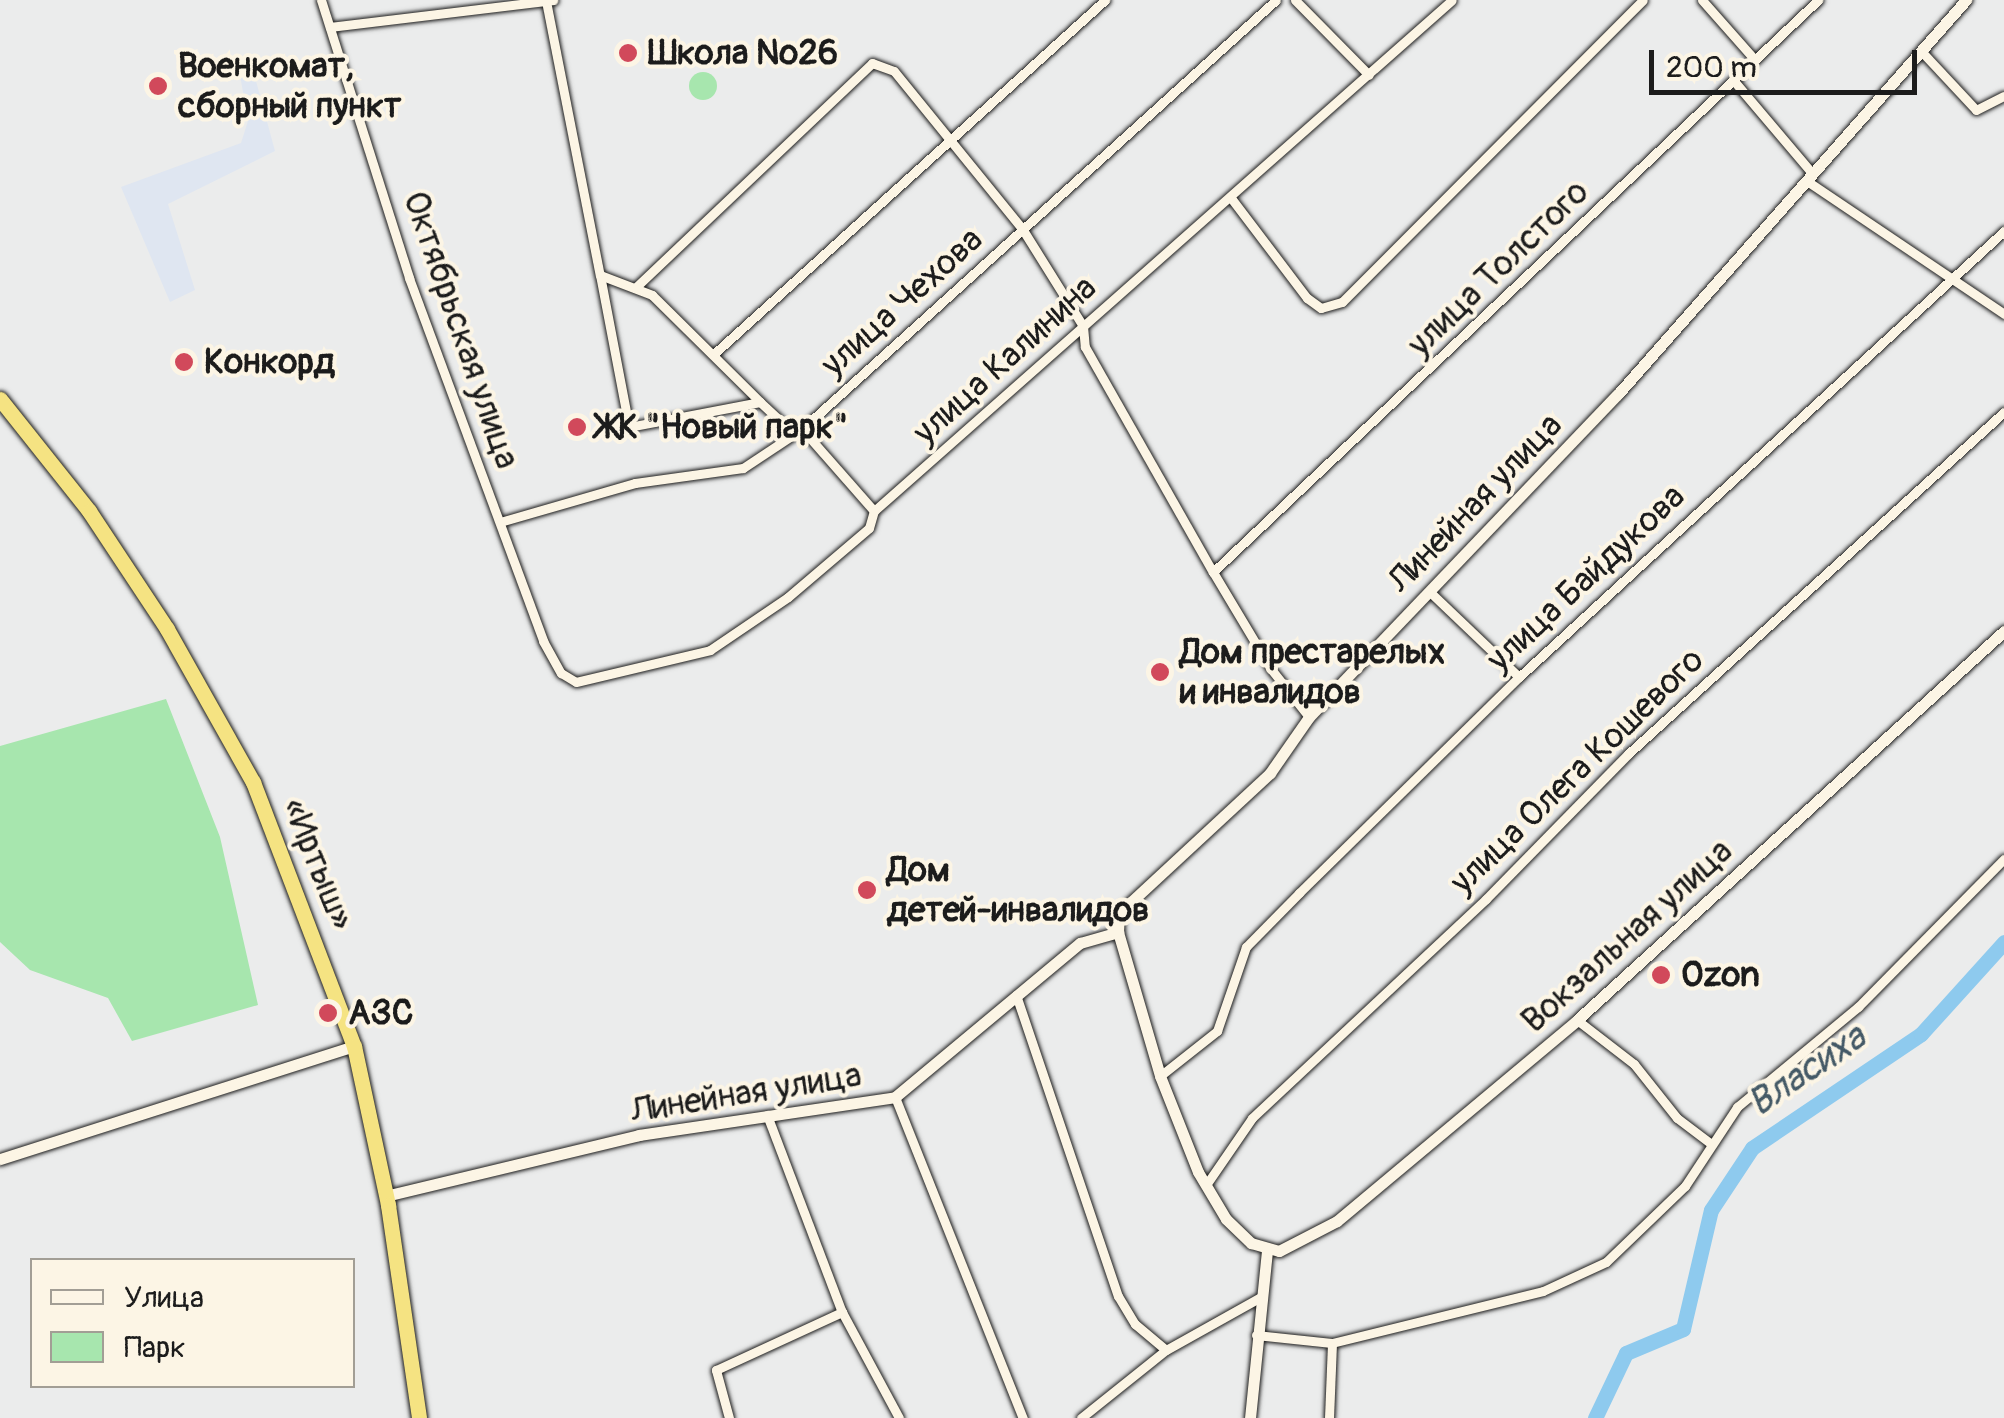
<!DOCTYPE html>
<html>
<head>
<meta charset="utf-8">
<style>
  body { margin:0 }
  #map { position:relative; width:2004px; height:1418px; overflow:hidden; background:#ebecec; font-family:Pangolin,sans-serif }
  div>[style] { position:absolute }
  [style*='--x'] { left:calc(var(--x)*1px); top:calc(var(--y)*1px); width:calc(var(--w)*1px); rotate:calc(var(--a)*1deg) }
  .built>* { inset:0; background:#dfe6f1 }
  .green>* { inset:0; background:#a7e6ae }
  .round { border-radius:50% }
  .river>* { height:15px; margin:-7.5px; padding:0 7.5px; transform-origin:7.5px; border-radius:7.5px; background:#8ecaee }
  .roads { filter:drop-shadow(0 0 2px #1c1c1c) drop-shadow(0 0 2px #1c1c1c) }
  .minor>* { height:9px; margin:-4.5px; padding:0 4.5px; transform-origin:4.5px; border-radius:4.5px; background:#fcf5e5 }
  .tertiary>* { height:11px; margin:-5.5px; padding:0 5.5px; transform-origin:5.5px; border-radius:5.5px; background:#fcf5e5 }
  .trunk>* { height:15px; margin:-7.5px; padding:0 7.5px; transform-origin:7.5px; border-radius:7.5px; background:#f5e382 }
  .dots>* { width:28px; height:28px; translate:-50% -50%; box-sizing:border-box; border:5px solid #fcf5e5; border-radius:50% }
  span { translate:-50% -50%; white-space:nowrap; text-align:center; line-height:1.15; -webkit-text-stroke:8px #fcf5e5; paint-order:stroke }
  .poi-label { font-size:35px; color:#1c1c1c; font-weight:700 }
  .left { translate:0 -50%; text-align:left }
  .street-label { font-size:35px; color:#1c1c1c }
  .water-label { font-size:38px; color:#445966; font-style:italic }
  .legend { position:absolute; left:30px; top:1258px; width:325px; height:130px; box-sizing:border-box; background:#fcf5e5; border:2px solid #a29e95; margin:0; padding:12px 18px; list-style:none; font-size:30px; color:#1c1c1c }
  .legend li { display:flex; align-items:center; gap:20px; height:50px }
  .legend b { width:50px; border:2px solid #a29e95 }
  .scale { position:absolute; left:1649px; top:50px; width:268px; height:45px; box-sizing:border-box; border:5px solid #1c1c1c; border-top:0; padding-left:12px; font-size:30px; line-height:35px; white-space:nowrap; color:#1c1c1c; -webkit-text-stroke:8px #fcf5e5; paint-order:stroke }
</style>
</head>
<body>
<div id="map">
  <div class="built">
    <i style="clip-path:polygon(253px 70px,275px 151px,168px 204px,195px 290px,170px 302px,121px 187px,241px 143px,248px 121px,240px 75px)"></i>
  </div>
  <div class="green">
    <i class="round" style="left:689px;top:72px;width:28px;height:28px"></i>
    <i style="clip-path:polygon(166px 699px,220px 837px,258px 1005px,132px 1041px,108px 998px,30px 970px,0 942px,0 746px)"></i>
  </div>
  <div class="river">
    <i style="--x:1595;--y:1418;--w:72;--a:-64.5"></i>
    <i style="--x:1626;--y:1353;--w:62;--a:-22.8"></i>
    <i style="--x:1683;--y:1329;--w:122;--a:-76.8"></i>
    <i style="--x:1711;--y:1210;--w:74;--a:-56.5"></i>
    <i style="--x:1752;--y:1148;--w:204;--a:-34"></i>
    <i style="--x:1921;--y:1034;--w:124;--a:-47.9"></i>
  </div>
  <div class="roads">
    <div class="minor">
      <i style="--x:321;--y:0;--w:292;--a:72.4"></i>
      <i style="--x:409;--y:278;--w:387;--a:69.7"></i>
      <i style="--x:543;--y:641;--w:37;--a:61"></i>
      <i style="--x:561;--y:673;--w:17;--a:31"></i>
      <i style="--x:576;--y:682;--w:138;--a:-13.4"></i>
      <i style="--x:710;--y:650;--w:94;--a:-34.2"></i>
      <i style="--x:788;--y:597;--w:106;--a:-40.4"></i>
      <i style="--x:869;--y:528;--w:18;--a:-74"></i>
      <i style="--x:874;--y:511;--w:771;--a:-41.48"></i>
      <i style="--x:1295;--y:0;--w:105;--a:45.4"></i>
      <i style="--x:1702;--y:0;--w:80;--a:48.5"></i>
      <i style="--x:546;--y:1;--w:279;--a:78.9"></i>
      <i style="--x:600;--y:275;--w:56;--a:21"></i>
      <i style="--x:652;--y:295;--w:152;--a:44.7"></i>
      <i style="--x:760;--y:402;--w:133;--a:169.2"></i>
      <i style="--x:629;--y:427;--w:155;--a:-100.8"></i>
      <i style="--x:330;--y:27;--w:225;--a:-6.9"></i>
      <i style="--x:1922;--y:52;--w:79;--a:47"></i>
      <i style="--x:1976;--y:110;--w:31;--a:-27"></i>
      <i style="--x:1734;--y:81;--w:122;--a:49.7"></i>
      <i style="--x:1807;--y:181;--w:238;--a:34"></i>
      <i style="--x:1231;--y:198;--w:126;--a:52.8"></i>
      <i style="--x:1307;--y:298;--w:17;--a:36"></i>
      <i style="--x:1321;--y:308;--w:22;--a:-16"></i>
      <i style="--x:1342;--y:302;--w:426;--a:-45.1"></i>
      <i style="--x:635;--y:288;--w:327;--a:-43.5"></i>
      <i style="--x:872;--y:63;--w:23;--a:20"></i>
      <i style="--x:894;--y:71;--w:205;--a:50.9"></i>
      <i style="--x:1023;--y:230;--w:113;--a:58"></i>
      <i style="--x:1083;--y:326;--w:21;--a:85"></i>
      <i style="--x:1085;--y:347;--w:259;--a:60.4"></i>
      <i style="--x:1213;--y:572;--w:113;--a:59.1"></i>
      <i style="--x:1271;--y:669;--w:61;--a:51.6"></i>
      <i style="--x:716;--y:352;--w:525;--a:-42.14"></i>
      <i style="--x:760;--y:402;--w:35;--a:43"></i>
      <i style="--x:786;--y:426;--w:16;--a:11"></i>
      <i style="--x:802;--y:429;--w:109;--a:48.7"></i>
      <i style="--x:500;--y:522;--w:141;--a:-16.1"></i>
      <i style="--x:635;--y:483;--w:109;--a:-7.9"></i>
      <i style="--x:743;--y:468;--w:71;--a:-33.5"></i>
      <i style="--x:802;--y:429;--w:639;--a:-42.15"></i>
      <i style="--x:1213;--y:572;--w:833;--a:-43.39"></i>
      <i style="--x:1429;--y:591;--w:124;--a:43.7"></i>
      <i style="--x:1016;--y:995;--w:318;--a:71.3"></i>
      <i style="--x:1118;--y:1296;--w:33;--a:59"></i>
      <i style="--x:1135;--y:1324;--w:40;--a:40"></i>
      <i style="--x:1577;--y:1020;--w:72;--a:37.7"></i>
      <i style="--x:1634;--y:1064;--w:69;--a:51.5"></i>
      <i style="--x:1677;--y:1118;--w:41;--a:37.1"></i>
      <i style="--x:1160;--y:1076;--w:73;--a:-38.3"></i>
      <i style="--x:1217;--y:1031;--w:89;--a:-71"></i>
      <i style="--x:1246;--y:947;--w:76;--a:-45.5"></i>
      <i style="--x:1299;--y:893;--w:308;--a:-44.5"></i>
      <i style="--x:1519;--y:677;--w:659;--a:-42.6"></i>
      <i style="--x:895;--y:1097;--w:346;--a:68.3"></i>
      <i style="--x:767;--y:1115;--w:211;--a:69.2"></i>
      <i style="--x:842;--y:1312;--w:120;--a:61.7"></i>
      <i style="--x:1206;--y:1185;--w:81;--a:-55.5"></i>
      <i style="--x:1252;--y:1118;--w:320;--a:-43.1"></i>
      <i style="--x:1486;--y:899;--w:203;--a:-45.6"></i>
      <i style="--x:1628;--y:754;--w:508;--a:-42.29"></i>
      <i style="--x:1256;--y:1335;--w:76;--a:6"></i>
      <i style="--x:1332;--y:1343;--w:217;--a:-13.8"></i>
      <i style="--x:1543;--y:1291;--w:69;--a:-24.7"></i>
      <i style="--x:1606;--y:1262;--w:110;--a:-43.9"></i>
      <i style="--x:1685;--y:1186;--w:95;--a:-56.6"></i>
      <i style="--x:1737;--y:1107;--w:157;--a:-39.6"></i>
      <i style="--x:1858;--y:1007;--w:208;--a:-45.4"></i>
      <i style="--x:729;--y:1418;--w:50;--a:-105.2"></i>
      <i style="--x:716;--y:1370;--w:139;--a:-24.7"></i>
      <i style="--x:1081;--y:1418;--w:109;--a:-38.7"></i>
      <i style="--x:1166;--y:1350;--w:107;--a:-29.2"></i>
      <i style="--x:1329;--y:1418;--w:75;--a:-87.7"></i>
    </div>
    <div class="tertiary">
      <i style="--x:1118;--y:932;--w:150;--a:73.7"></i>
      <i style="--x:1160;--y:1076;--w:103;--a:68.4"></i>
      <i style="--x:1198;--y:1172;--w:55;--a:59.2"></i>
      <i style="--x:1226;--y:1219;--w:35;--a:44"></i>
      <i style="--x:1251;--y:1243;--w:29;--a:16"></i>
      <i style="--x:1279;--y:1251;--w:65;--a:-27.3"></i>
      <i style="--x:1337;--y:1221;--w:313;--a:-39.9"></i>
      <i style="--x:1577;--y:1020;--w:578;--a:-42.33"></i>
      <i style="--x:0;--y:1159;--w:372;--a:-17.7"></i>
      <i style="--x:385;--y:1196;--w:261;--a:-13.5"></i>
      <i style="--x:639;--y:1135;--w:259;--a:-8.4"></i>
      <i style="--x:895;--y:1097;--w:241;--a:-39.8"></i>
      <i style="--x:1080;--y:943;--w:40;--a:-16"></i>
      <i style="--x:1118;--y:932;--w:19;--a:-87"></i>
      <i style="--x:1119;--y:913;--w:206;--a:-42.8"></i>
      <i style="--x:1270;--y:773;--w:68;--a:-55.1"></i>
      <i style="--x:1309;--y:717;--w:447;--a:-46.3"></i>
      <i style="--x:1618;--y:394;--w:526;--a:-48.55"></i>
      <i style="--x:1250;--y:1418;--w:169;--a:-84.2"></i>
    </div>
    <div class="trunk">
      <i style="--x:0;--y:399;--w:143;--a:51.5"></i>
      <i style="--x:89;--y:511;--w:141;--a:56.5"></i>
      <i style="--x:167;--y:629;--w:176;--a:60.7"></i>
      <i style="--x:253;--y:782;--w:283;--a:69.1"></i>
      <i style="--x:354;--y:1046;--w:163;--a:77.9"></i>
      <i style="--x:388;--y:1205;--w:215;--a:81.7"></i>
    </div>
  </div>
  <div class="dots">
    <i style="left:628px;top:53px;background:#d1495b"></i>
    <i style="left:158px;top:86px;background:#d1495b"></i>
    <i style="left:184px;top:362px;background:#d1495b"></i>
    <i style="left:577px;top:427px;background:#d1495b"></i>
    <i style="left:1160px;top:672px;background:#d1495b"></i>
    <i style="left:867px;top:890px;background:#d1495b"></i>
    <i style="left:1661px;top:975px;background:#d1495b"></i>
    <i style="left:328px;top:1013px;background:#d1495b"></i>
  </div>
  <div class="poi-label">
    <span class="left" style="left:648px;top:53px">Школа №26</span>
    <span class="left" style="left:178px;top:86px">Военкомат,<br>сборный пункт</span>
    <span class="left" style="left:204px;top:362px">Конкорд</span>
    <span class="left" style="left:597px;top:427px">ЖК "Новый парк"</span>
    <span class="left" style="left:1180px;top:672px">Дом престарелых<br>и инвалидов</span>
    <span class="left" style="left:887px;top:890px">Дом<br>детей-инвалидов</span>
    <span class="left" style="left:1681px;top:975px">Ozon</span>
    <span class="left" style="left:348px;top:1013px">АЗС</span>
  </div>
  <div class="street-label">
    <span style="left:1498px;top:268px;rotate:-44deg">улица Толстого</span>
    <span style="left:902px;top:302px;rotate:-42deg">улица Чехова</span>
    <span style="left:461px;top:330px;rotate:71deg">Октябрьская улица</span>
    <span style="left:1005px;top:360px;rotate:-42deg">улица Калинина</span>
    <span style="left:1475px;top:503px;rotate:-46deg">Линейная улица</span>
    <span style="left:1586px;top:578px;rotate:-43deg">улица Байдукова</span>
    <span style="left:1577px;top:771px;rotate:-44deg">улица Олега Кошевого</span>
    <span style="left:318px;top:864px;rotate:68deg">«Иртыш»</span>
    <span style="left:1627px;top:936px;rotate:-42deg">Вокзальная улица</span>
    <span style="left:746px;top:1093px;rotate:-9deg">Линейная улица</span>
  </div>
  <div class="water-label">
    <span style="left:1807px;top:1071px;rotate:-34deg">Власиха</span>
  </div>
  <ul class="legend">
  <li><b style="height:12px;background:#fcf5e5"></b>Улица</li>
  <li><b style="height:28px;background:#a7e6ae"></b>Парк</li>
  </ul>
  <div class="scale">200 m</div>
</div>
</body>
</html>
